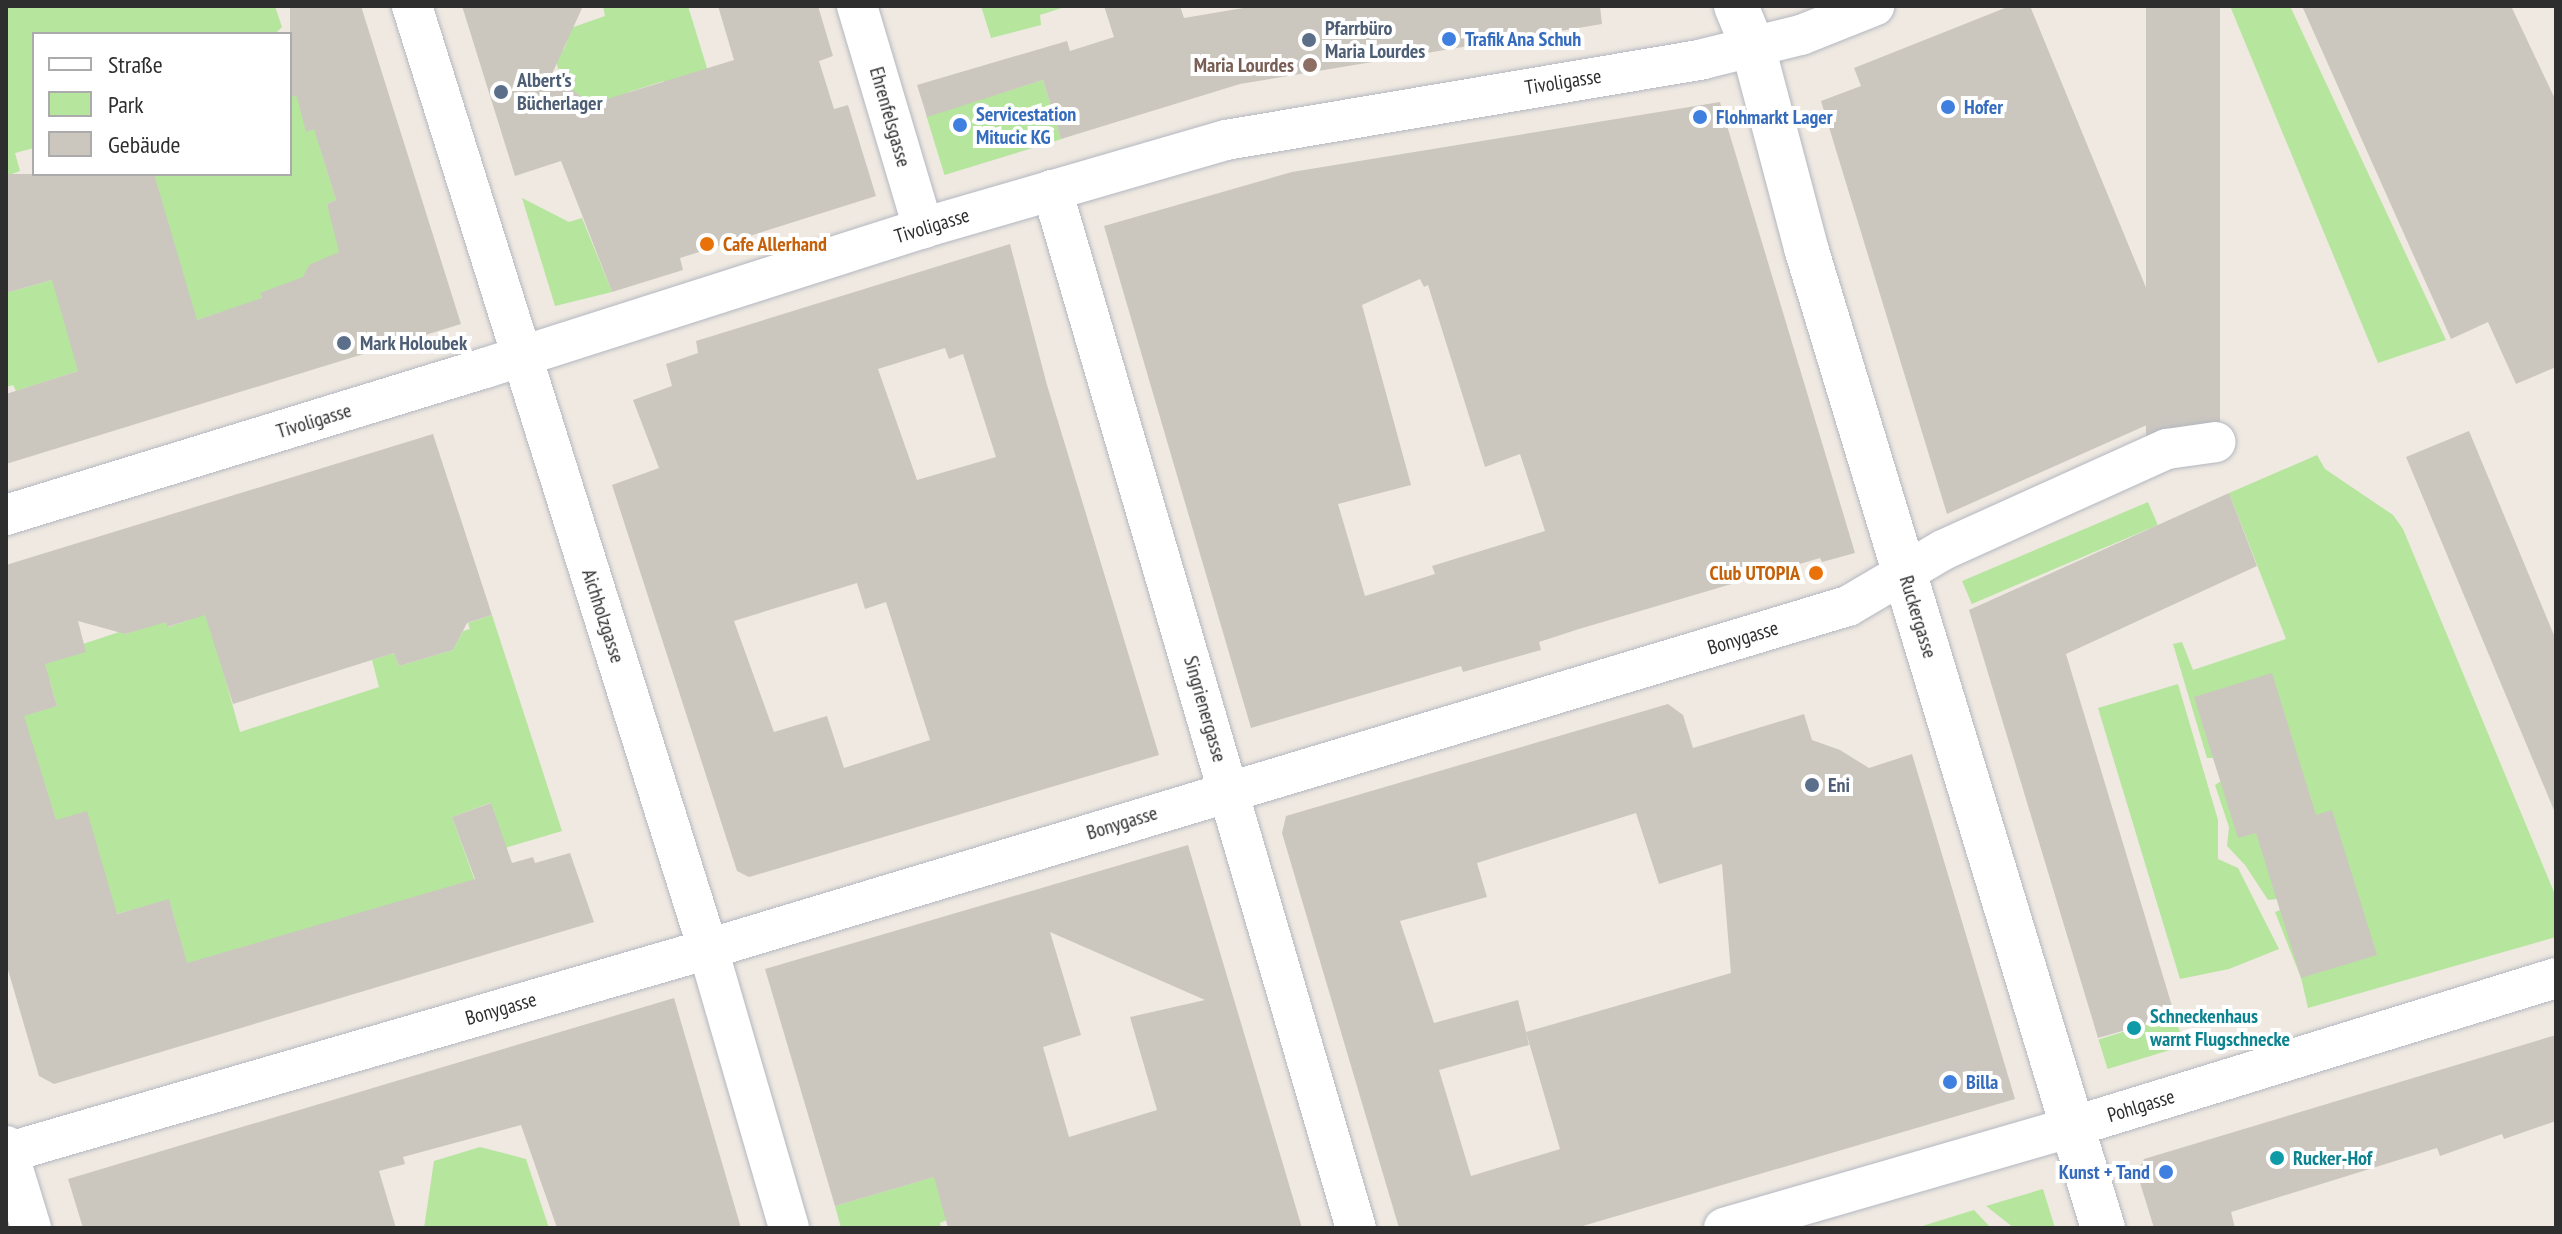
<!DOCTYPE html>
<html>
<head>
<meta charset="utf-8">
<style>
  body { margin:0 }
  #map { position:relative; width:2562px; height:1234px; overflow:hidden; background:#efe9e1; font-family:"PT Sans Narrow",sans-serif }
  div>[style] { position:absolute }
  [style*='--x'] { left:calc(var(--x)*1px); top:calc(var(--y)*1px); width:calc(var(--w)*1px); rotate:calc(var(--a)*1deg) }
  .green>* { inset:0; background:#b6e59e; transform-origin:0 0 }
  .building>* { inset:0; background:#cbc7bf; transform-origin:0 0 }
  .roads { filter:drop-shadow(0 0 2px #b4b7c1) drop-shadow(0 0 2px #b4b7c1) }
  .minor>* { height:40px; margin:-20px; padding:0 20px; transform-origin:20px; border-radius:20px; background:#fff }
  .secondary>* { height:44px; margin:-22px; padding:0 22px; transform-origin:22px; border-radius:22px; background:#fff }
  .dots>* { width:22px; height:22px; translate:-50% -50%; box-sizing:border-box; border:4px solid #fff; border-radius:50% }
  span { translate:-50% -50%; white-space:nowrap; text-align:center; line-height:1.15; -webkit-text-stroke:8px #fff; paint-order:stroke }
  .service-label { font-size:20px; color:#4e5e75; font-weight:700 }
  .left { translate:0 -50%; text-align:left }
  .shop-label { font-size:20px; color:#366cbe; font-weight:700 }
  .right { translate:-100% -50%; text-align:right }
  .education-label { font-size:20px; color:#785e54; font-weight:700 }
  .street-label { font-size:20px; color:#2e2e2e }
  .food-label { font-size:20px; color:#c56008; font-weight:700 }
  .culture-label { font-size:20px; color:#0d838f; font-weight:700 }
  .frame { position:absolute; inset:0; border:8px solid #2e2e2e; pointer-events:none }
  .legend { position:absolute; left:32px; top:32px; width:260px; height:144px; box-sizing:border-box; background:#fff; border:2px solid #ababab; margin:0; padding:10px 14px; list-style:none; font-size:24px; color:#2e2e2e }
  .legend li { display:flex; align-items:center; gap:16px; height:40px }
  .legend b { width:40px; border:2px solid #ababab }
</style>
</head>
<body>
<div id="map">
  <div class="green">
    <i style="clip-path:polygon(6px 6px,275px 6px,282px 27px,275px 34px,34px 34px,34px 148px,15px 153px,20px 171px,6px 176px)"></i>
    <i style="clip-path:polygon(603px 6px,688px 6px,718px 104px,693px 177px,664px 81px,629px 92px,598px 110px,594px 103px,587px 105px,577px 93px,567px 96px,553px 53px,564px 49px,568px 39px,565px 30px,605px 16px)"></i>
    <i style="clip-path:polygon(981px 6px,1068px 6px,1040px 15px,1041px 25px,991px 38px)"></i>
    <i style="clip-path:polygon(2230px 6px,2290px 6px,2446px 340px,2378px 363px)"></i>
    <i style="left:1043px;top:80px;width:62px;height:122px;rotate:73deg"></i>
    <i style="clip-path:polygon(304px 94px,336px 200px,327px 204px,330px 214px,356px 260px,261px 294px,262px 299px,197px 320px,199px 326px,78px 371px,16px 391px,13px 385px,6px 387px,6px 293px,52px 280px,154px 174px,290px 174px,290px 95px)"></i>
    <i style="clip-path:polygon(522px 198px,569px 222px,582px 218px,612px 292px,555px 306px)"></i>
    <i style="clip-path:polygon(2317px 455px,2325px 469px,2393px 515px,2403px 529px,2556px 897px,2556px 937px,2308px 1008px,2301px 978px,2275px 912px,2280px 910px,2277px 899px,2268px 900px,2245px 865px,2227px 846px,2229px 827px,2215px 785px,2221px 781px,2213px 758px,2207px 758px,2173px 644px,2182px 642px,2193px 670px,2286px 639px,2229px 493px)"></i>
    <i style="left:2148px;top:502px;width:25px;height:202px;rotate:67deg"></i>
    <i style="clip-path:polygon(evenodd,205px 606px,240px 732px,379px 687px,372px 660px,394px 653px,399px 666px,453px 650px,463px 631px,470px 629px,468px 623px,492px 615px,562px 831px,505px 848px,490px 803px,452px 817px,475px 881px,178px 966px,178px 932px,169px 900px,116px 914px,47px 822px,26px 751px,6px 648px,83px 644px,119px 632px,126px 634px,164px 618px,168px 627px,189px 620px,205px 606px,50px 681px,57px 706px,24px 715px,17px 690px,50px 681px)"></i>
    <i style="clip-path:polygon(2178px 684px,2218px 820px,2218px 859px,2238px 868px,2279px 949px,2229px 969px,2180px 979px,2098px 708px)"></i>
    <i style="left:2175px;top:1016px;width:31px;height:80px;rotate:73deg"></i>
    <i style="clip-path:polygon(480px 1147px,526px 1159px,549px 1228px,424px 1228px,434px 1161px)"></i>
    <i style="clip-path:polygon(940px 1175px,954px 1217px,940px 1223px,941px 1228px,841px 1228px,835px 1206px)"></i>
    <i style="clip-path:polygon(2043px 1189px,2055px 1228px,2014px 1228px,1986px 1206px)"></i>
    <i style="clip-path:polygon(1974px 1210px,1991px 1228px,1916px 1228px)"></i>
  </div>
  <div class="building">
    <i style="clip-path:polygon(290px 6px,361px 6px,461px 324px,6px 464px,6px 394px,78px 371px,52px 280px,6px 293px,6px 174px,154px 174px,197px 320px,262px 298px,260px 293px,303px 277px,309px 265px,339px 252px,327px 204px,336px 200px,314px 129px,306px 132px,297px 97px,290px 95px)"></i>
    <i style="clip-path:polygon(462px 6px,583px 6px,552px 74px,591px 104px,734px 60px,718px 6px,818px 6px,833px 56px,819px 61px,834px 109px,848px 105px,876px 196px,680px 258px,683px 270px,612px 292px,561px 161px,515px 176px)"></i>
    <i style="clip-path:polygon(1104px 6px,1180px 6px,1184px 18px,1255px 6px,1600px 6px,1602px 24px,1240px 84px,1061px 139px,1043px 80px,927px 117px,917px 85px,1067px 41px,1070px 51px,1114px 37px)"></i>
    <i style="clip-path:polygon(2010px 6px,2030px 6px,2194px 404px,1947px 514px,1821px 101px,1861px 86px,1854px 68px)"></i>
    <i style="left:2146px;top:6px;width:74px;height:445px"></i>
    <i style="clip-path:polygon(2302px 6px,2511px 6px,2556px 101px,2556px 367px,2516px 384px,2488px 322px,2451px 339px)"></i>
    <i style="clip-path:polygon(evenodd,1720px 102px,1855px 553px,1822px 562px,1820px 558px,1579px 629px,1539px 642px,1541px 650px,1463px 672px,1461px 666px,1251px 728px,1104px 226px,1292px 172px,1720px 102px,1420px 279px,1424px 287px,1428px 285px,1485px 467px,1520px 454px,1545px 531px,1432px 566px,1435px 574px,1365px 596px,1338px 504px,1411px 485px,1362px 305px,1420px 279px)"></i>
    <i style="clip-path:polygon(evenodd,1010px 244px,1047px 385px,1159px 755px,749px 877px,737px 871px,612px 485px,659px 468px,633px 400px,672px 386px,666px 364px,698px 353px,696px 341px,1010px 244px,945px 348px,949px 359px,963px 354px,996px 457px,917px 480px,878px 369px,945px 348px,1010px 244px,857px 583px,865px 609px,886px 602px,930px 740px,844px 768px,827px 716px,774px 732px,734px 621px,857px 583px)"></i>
    <i style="clip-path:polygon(2469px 431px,2556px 640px,2556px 815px,2406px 457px)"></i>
    <i style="clip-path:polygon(433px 434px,492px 615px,467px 623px,453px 650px,399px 666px,394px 653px,233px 704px,205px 615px,167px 627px,166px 622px,125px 634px,78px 621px,86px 652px,45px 664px,57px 706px,24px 716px,56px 820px,87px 811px,117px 914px,169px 899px,187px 963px,475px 879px,452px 817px,491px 803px,512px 863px,533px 857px,535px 863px,570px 853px,594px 922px,54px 1084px,39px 1076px,6px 963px,6px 565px)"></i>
    <i style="clip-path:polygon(2229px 493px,2257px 566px,2066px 654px,2175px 1016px,2098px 1038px,1969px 610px)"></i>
    <i style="clip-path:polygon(2272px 673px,2316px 815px,2332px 810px,2377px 955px,2301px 978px,2256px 833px,2238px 838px,2194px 697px)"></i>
    <i style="clip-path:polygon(evenodd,1668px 704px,1683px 715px,1693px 748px,1804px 714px,1812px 740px,1840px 750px,1869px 768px,1912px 754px,2015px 1099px,1576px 1228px,1399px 1228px,1282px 833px,1286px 816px,1668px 704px,1636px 813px,1659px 884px,1722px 864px,1731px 973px,1526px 1032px,1518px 1000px,1434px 1023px,1400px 921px,1487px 897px,1477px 863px,1636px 813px,1668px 704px,1526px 1032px,1560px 1149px,1471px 1176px,1439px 1070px,1529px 1045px,1526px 1032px)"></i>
    <i style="clip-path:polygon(evenodd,1188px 845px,1302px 1228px,948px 1228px,934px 1177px,835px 1206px,765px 969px,1188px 845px,1050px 932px,1205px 1000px,1130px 1017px,1157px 1110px,1069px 1137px,1043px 1047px,1081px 1035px,1050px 932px)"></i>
    <i style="clip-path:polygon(674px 998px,741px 1228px,557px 1228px,521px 1125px,403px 1157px,405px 1164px,379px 1171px,396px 1228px,83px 1228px,68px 1179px)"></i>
    <i style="clip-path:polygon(2556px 1035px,2556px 1121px,2504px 1139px,2502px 1134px,2440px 1156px,2437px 1148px,2231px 1212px,2235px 1228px,2154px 1228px,2137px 1173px,2144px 1159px)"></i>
  </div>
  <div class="roads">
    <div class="minor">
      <i style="--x:412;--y:6;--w:988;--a:72.57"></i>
      <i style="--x:708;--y:949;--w:291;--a:73.8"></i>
      <i style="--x:857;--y:6;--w:232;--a:73.4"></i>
      <i style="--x:1052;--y:190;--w:1082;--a:73.68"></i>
      <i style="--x:6;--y:515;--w:501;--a:-17.06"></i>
      <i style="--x:485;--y:368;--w:460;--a:-17.7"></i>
      <i style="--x:923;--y:228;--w:316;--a:-16.2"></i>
      <i style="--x:1226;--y:140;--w:484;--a:-9.6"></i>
      <i style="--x:1703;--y:59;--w:101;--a:-13.8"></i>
      <i style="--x:1801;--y:35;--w:79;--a:-21.7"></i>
      <i style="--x:6;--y:1146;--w:86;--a:73"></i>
      <i style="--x:6;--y:1153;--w:731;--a:-16.2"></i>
      <i style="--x:708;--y:949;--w:1190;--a:-16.75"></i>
      <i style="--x:1848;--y:606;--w:110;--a:-30.5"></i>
      <i style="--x:1943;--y:550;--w:246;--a:-24.3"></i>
      <i style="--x:2167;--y:449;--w:49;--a:-8.1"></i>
      <i style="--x:1724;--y:1228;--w:362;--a:-16.2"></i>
      <i style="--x:2072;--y:1127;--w:506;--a:-17.11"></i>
    </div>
    <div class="secondary">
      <i style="--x:1736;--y:6;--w:44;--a:67.5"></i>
      <i style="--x:1753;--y:47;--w:208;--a:75.2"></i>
      <i style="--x:1806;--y:248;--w:1024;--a:73.14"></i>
    </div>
  </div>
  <div class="dots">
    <i style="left:1449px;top:39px;background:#3f7fe0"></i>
    <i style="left:1309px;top:40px;background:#5c6f8a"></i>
    <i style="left:1310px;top:65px;background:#8d6e63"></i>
    <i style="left:501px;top:92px;background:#5c6f8a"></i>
    <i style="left:1948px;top:107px;background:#3f7fe0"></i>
    <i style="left:1700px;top:117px;background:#3f7fe0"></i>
    <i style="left:960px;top:125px;background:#3f7fe0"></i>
    <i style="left:707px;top:244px;background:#e8710a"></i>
    <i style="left:344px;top:343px;background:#5c6f8a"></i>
    <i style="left:1816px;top:573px;background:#e8710a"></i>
    <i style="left:1812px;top:785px;background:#5c6f8a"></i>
    <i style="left:2134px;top:1028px;background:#0f9aa8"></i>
    <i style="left:1950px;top:1082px;background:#3f7fe0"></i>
    <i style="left:2277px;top:1158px;background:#0f9aa8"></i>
    <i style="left:2166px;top:1172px;background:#3f7fe0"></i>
  </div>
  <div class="service-label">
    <span class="left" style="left:1325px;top:40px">Pfarrbüro<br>Maria Lourdes</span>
    <span class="left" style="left:517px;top:92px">Albert's<br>Bücherlager</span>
    <span class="left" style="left:360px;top:343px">Mark Holoubek</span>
    <span class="left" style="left:1828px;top:785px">Eni</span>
  </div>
  <div class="shop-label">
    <span class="left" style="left:1465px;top:39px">Trafik Ana Schuh</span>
    <span class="left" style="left:1964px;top:107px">Hofer</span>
    <span class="left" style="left:976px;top:126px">Servicestation<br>Mitucic KG</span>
    <span class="left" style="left:1716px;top:117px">Flohmarkt Lager</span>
    <span class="left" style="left:1966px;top:1082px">Billa</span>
    <span class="right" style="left:2150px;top:1172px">Kunst + Tand</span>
  </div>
  <div class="education-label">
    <span class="right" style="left:1294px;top:65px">Maria Lourdes</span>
  </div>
  <div class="street-label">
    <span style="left:1563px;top:82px;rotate:-9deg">Tivoligasse</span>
    <span style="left:890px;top:117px;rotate:74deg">Ehrenfelsgasse</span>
    <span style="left:932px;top:226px;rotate:-17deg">Tivoligasse</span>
    <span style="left:314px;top:421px;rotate:-17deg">Tivoligasse</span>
    <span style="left:603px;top:616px;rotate:72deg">Aichholzgasse</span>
    <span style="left:1918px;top:617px;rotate:73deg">Ruckergasse</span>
    <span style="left:1743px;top:638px;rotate:-17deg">Bonygasse</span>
    <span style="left:1205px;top:709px;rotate:74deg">Singrienergasse</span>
    <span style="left:1122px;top:823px;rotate:-17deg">Bonygasse</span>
    <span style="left:501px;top:1009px;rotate:-16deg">Bonygasse</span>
    <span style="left:2141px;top:1106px;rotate:-17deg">Pohlgasse</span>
  </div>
  <div class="food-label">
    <span class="left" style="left:723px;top:244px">Cafe Allerhand</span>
    <span class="right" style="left:1800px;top:573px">Club UTOPIA</span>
  </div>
  <div class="culture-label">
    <span class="left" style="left:2150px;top:1028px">Schneckenhaus<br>warnt Flugschnecke</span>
    <span class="left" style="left:2293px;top:1158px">Rucker-Hof</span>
  </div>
  <div class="frame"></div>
  <ul class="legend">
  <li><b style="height:10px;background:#fff"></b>Straße</li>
  <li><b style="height:22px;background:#b6e59e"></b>Park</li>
  <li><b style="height:22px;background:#cbc7bf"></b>Gebäude</li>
  </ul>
</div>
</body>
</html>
